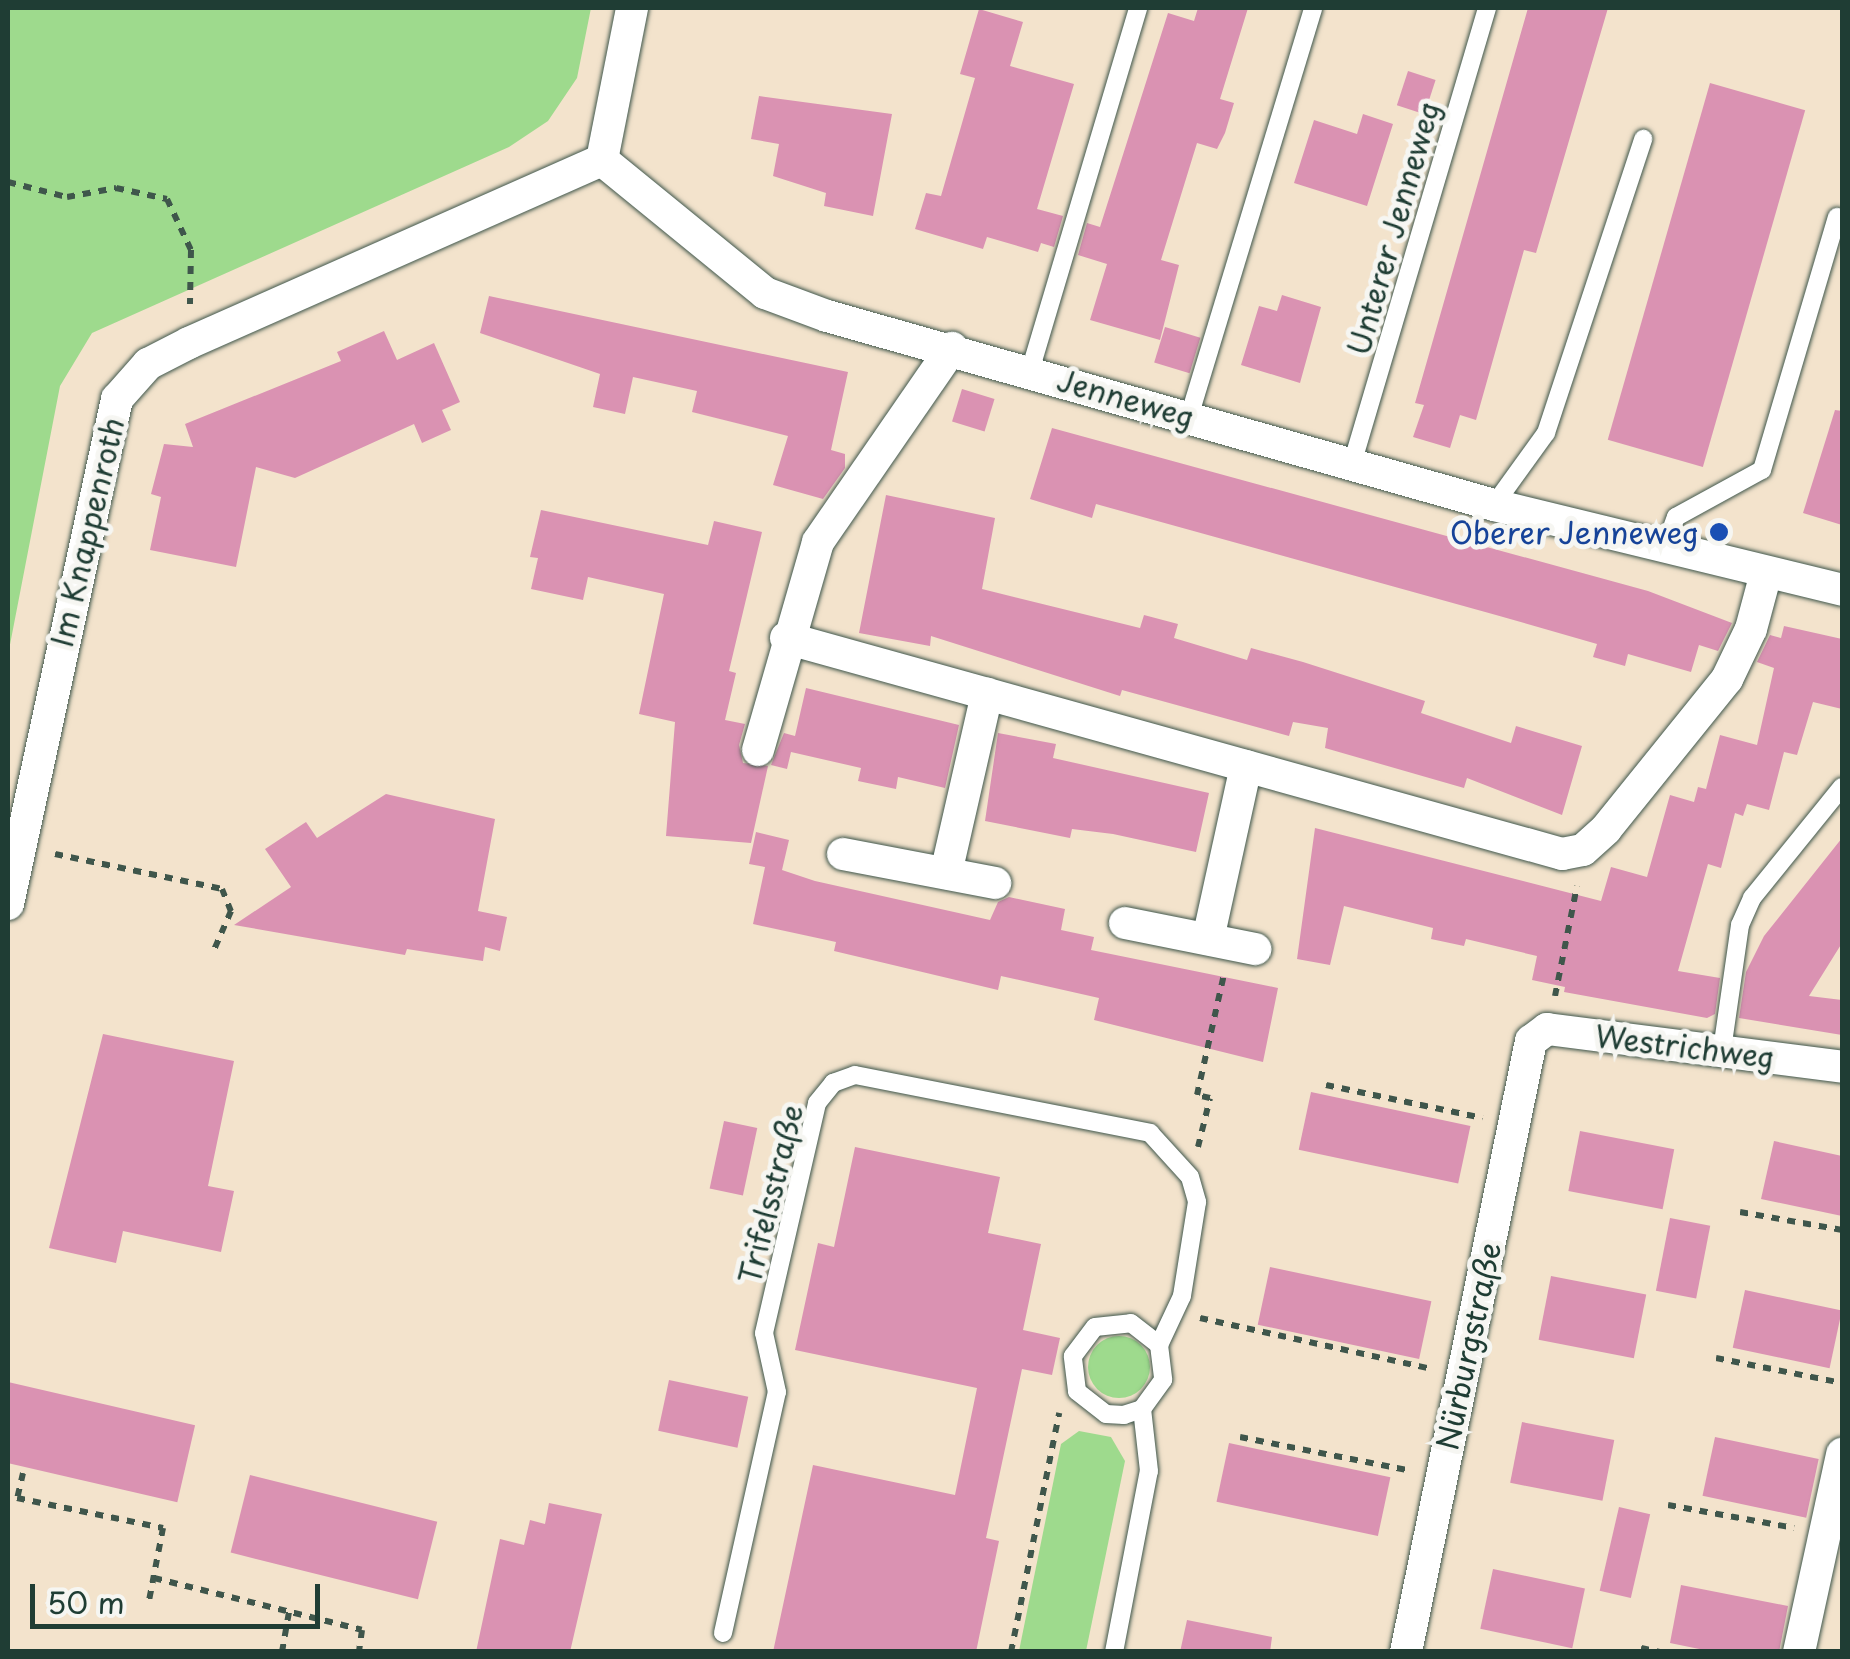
<!DOCTYPE html>
<html>
<head>
<meta charset="utf-8">
<style>
  body { margin:0 }
  #map { position:relative; width:1850px; height:1659px; overflow:hidden; background:#f3e3cc; font-family:"Playpen Sans",sans-serif }
  div>[style] { position:absolute }
  [style*='--x'] { left:calc(var(--x)*1px); top:calc(var(--y)*1px); width:calc(var(--w)*1px); rotate:calc(var(--a)*1deg) }
  .green>* { inset:0; background:#9eda8d }
  .round { border-radius:50% }
  .building>* { inset:0; background:#da92b2; transform-origin:0 0 }
  .path>* { height:6px; margin-top:-3px; transform-origin:0; background:repeating-linear-gradient(90deg,#3f564b 0 8px,transparent 0 16px) }
  .roads { filter:drop-shadow(0 0 2px #3f564b) drop-shadow(0 0 2px #3f564b) }
  .service>* { height:18px; margin:-9px; padding:0 9px; transform-origin:9px; border-radius:9px; background:#fff }
  .minor>* { height:32px; margin:-16px; padding:0 16px; transform-origin:16px; border-radius:16px; background:#fff }
  .dots>* { width:28px; height:28px; translate:-50% -50%; box-sizing:border-box; border:5px solid #f6f6f2; border-radius:50% }
  span { translate:-50% -50%; white-space:nowrap; text-align:center; line-height:1.15; -webkit-text-stroke:10px #f6f6f2; paint-order:stroke }
  .street-label { font-size:30px; color:#1f3d34 }
  .transit-label { font-size:30px; color:#164399 }
  .right { translate:-100% -50%; text-align:right }
  .frame { position:absolute; inset:0; border:10px solid #1f3d34; pointer-events:none }
  .scale { position:absolute; left:30px; top:1584px; width:290px; height:45px; box-sizing:border-box; border:5px solid #1f3d34; border-top:0; padding-left:12px; font-size:30px; line-height:35px; white-space:nowrap; color:#1f3d34; -webkit-text-stroke:8px #f6f6f2; paint-order:stroke }
</style>
</head>
<body>
<div id="map">
  <div class="green">
    <i style="clip-path:polygon(8px 8px,591px 8px,577px 78px,548px 121px,509px 147px,92px 333px,60px 386px,8px 655px)"></i>
    <i class="round" style="left:1088px;top:1336px;width:62px;height:62px"></i>
    <i style="clip-path:polygon(1079px 1431px,1111px 1437px,1125px 1461px,1086px 1651px,1019px 1651px,1061px 1444px)"></i>
  </div>
  <div class="building">
    <i style="clip-path:polygon(1198px 8px,1248px 8px,1220px 99px,1234px 103px,1225px 133px,1217px 149px,1197px 143px,1161px 260px,1179px 265px,1160px 340px,1090px 320px,1107px 264px,1078px 255px,1087px 223px,1100px 227px,1168px 13px,1194px 21px)"></i>
    <i style="clip-path:polygon(1528px 8px,1608px 8px,1536px 253px,1524px 250px,1476px 420px,1460px 415px,1450px 448px,1413px 437px,1424px 405px,1415px 403px)"></i>
    <i style="clip-path:polygon(979px 9px,1023px 22px,1010px 66px,1074px 84px,1037px 209px,1063px 216px,1054px 247px,1041px 243px,1038px 252px,987px 237px,983px 249px,915px 229px,926px 193px,941px 196px,975px 78px,960px 74px)"></i>
    <i style="left:1408px;top:71px;width:29px;height:36px;rotate:18deg"></i>
    <i style="left:1710px;top:83px;width:99px;height:371px;rotate:16deg"></i>
    <i style="clip-path:polygon(759px 96px,892px 114px,873px 216px,824px 206px,826px 193px,773px 176px,779px 144px,751px 139px)"></i>
    <i style="clip-path:polygon(1363px 114px,1393px 124px,1367px 206px,1294px 183px,1314px 120px,1357px 134px)"></i>
    <i style="clip-path:polygon(1282px 295px,1321px 307px,1300px 383px,1241px 365px,1259px 306px,1277px 311px)"></i>
    <i style="clip-path:polygon(489px 296px,848px 372px,831px 450px,845px 454px,845px 468px,823px 499px,773px 485px,788px 436px,692px 412px,697px 391px,633px 377px,625px 414px,593px 407px,600px 374px,480px 333px)"></i>
    <i style="left:1165px;top:327px;width:37px;height:37px;rotate:17deg"></i>
    <i style="clip-path:polygon(384px 331px,397px 360px,434px 343px,460px 402px,442px 410px,451px 430px,422px 443px,414px 424px,295px 478px,256px 467px,236px 567px,150px 550px,161px 497px,151px 494px,164px 444px,193px 447px,185px 424px,341px 361px,337px 352px)"></i>
    <i style="left:962px;top:389px;width:34px;height:34px;rotate:17deg"></i>
    <i style="clip-path:polygon(1835px 410px,1842px 411px,1842px 525px,1803px 513px)"></i>
    <i style="clip-path:polygon(1052px 428px,1648px 591px,1732px 623px,1718px 651px,1699px 645px,1691px 672px,1628px 654px,1625px 666px,1593px 657px,1597px 644px,1496px 615px,1096px 504px,1092px 518px,1030px 499px)"></i>
    <i style="clip-path:polygon(886px 495px,995px 518px,982px 589px,1140px 628px,1144px 615px,1178px 624px,1174px 638px,1247px 660px,1251px 648px,1303px 662px,1425px 701px,1421px 713px,1511px 743px,1516px 726px,1582px 746px,1562px 815px,1467px 778px,1464px 788px,1325px 748px,1328px 728px,1293px 722px,1289px 736px,1122px 690px,1120px 696px,931px 636px,930px 646px,859px 633px)"></i>
    <i style="clip-path:polygon(541px 510px,708px 545px,714px 521px,762px 532px,729px 671px,736px 673px,725px 720px,745px 724px,739px 745px,743px 763px,768px 766px,751px 843px,666px 836px,675px 722px,639px 714px,664px 594px,588px 577px,583px 600px,531px 589px,538px 558px,530px 557px)"></i>
    <i style="clip-path:polygon(1784px 626px,1842px 639px,1842px 709px,1813px 702px,1797px 755px,1784px 752px,1769px 810px,1747px 804px,1743px 816px,1735px 813px,1721px 868px,1708px 864px,1678px 971px,1720px 978px,1715px 1014px,1707px 1018px,1564px 992px,1565px 987px,1532px 980px,1537px 956px,1466px 939px,1464px 946px,1431px 939px,1433px 928px,1344px 906px,1330px 965px,1297px 959px,1315px 828px,1601px 901px,1611px 867px,1647px 877px,1670px 795px,1694px 802px,1698px 787px,1706px 789px,1720px 735px,1757px 745px,1774px 668px,1757px 662px,1770px 635px,1781px 638px)"></i>
    <i style="clip-path:polygon(806px 688px,959px 725px,945px 788px,898px 777px,896px 789px,858px 781px,861px 768px,791px 752px,787px 769px,771px 765px,784px 733px,795px 736px)"></i>
    <i style="clip-path:polygon(998px 733px,1056px 744px,1053px 758px,1209px 793px,1196px 852px,1113px 834px,1072px 829px,1070px 838px,985px 821px)"></i>
    <i style="clip-path:polygon(386px 794px,495px 819px,478px 911px,507px 917px,500px 951px,485px 947px,483px 961px,407px 949px,405px 955px,234px 925px,291px 887px,265px 849px,306px 822px,317px 838px)"></i>
    <i style="clip-path:polygon(756px 832px,789px 840px,782px 870px,815px 881px,990px 920px,998px 902px,1009px 897px,1065px 909px,1061px 930px,1094px 937px,1091px 950px,1278px 988px,1263px 1062px,1094px 1020px,1099px 998px,1001px 976px,998px 990px,834px 951px,836px 942px,753px 924px,765px 867px,749px 864px)"></i>
    <i style="clip-path:polygon(1842px 838px,1842px 943px,1809px 996px,1842px 1000px,1842px 1035px,1739px 1018px,1746px 972px,1764px 936px)"></i>
    <i style="clip-path:polygon(103px 1034px,234px 1061px,208px 1186px,234px 1191px,221px 1252px,123px 1231px,116px 1263px,49px 1248px)"></i>
    <i style="left:1311px;top:1092px;width:163px;height:59px;rotate:12deg"></i>
    <i style="left:724px;top:1121px;width:34px;height:69px;rotate:12deg"></i>
    <i style="left:1580px;top:1131px;width:96px;height:61px;rotate:11deg"></i>
    <i style="clip-path:polygon(1774px 1141px,1842px 1156px,1842px 1216px,1761px 1199px)"></i>
    <i style="clip-path:polygon(855px 1147px,1000px 1177px,988px 1233px,1041px 1244px,1023px 1330px,1060px 1338px,1052px 1375px,1022px 1369px,986px 1538px,999px 1541px,976px 1652px,773px 1652px,813px 1465px,955px 1495px,977px 1388px,795px 1350px,818px 1243px,834px 1247px)"></i>
    <i style="left:1670px;top:1218px;width:41px;height:74px;rotate:11deg"></i>
    <i style="left:1270px;top:1267px;width:165px;height:59px;rotate:12deg"></i>
    <i style="left:1551px;top:1276px;width:97px;height:65px;rotate:11deg"></i>
    <i style="left:1745px;top:1290px;width:99px;height:59px;rotate:12deg"></i>
    <i style="left:669px;top:1380px;width:81px;height:52px;rotate:12deg"></i>
    <i style="left:8px;top:1382px;width:192px;height:79px;rotate:13deg"></i>
    <i style="left:1522px;top:1422px;width:94px;height:62px;rotate:11deg"></i>
    <i style="left:1715px;top:1437px;width:106px;height:60px;rotate:12deg"></i>
    <i style="left:1229px;top:1443px;width:165px;height:60px;rotate:12deg"></i>
    <i style="left:250px;top:1475px;width:193px;height:80px;rotate:14deg"></i>
    <i style="clip-path:polygon(549px 1503px,602px 1514px,570px 1652px,476px 1652px,500px 1539px,524px 1545px,530px 1520px,545px 1524px)"></i>
    <i style="left:1619px;top:1507px;width:32px;height:86px;rotate:13deg"></i>
    <i style="left:1493px;top:1569px;width:94px;height:61px;rotate:12deg"></i>
    <i style="clip-path:polygon(1681px 1585px,1788px 1606px,1779px 1652px,1714px 1652px,1670px 1643px)"></i>
    <i style="clip-path:polygon(1187px 1620px,1272px 1637px,1270px 1652px,1180px 1652px)"></i>
  </div>
  <div class="path">
    <i style="--x:8;--y:182;--w:61;--a:14.3"></i>
    <i style="--x:67;--y:197;--w:50;--a:-10.4"></i>
    <i style="--x:116;--y:188;--w:52;--a:12.2"></i>
    <i style="--x:167;--y:199;--w:56;--a:64.8"></i>
    <i style="--x:191;--y:250;--w:54;--a:91.1"></i>
    <i style="--x:55;--y:854;--w:171;--a:11.8"></i>
    <i style="--x:222;--y:889;--w:24;--a:68"></i>
    <i style="--x:231;--y:911;--w:43;--a:113.6"></i>
    <i style="--x:1555;--y:996;--w:112;--a:-78.7"></i>
    <i style="--x:1326;--y:1085;--w:160;--a:11.9"></i>
    <i style="--x:1198;--y:1147;--w:50;--a:-76.2"></i>
    <i style="--x:1210;--y:1098;--w:13;--a:-167"></i>
    <i style="--x:1197;--y:1095;--w:124;--a:-77.4"></i>
    <i style="--x:1740;--y:1212;--w:104;--a:10"></i>
    <i style="--x:1200;--y:1318;--w:238;--a:12.4"></i>
    <i style="--x:1716;--y:1358;--w:128;--a:11.2"></i>
    <i style="--x:1240;--y:1437;--w:174;--a:11.2"></i>
    <i style="--x:23;--y:1473;--w:26;--a:103"></i>
    <i style="--x:17;--y:1498;--w:149;--a:11.6"></i>
    <i style="--x:163;--y:1528;--w:74;--a:100.9"></i>
    <i style="--x:1668;--y:1505;--w:128;--a:10.3"></i>
    <i style="--x:154;--y:1578;--w:214;--a:14"></i>
    <i style="--x:362;--y:1630;--w:22;--a:98"></i>
    <i style="--x:1641;--y:1648;--w:19;--a:12"></i>
    <i style="--x:282;--y:1652;--w:41;--a:-80.1"></i>
    <i style="--x:1011;--y:1652;--w:244;--a:-78.6"></i>
  </div>
  <div class="roads">
    <div class="service">
      <i style="--x:1030;--y:371;--w:379;--a:-73.4"></i>
      <i style="--x:1189;--y:417;--w:427;--a:-73.1"></i>
      <i style="--x:1352;--y:464;--w:476;--a:-73.5"></i>
      <i style="--x:1494;--y:505;--w:89;--a:-54.2"></i>
      <i style="--x:1546;--y:433;--w:310;--a:-71.7"></i>
      <i style="--x:1665;--y:547;--w:32;--a:-70"></i>
      <i style="--x:1676;--y:517;--w:98;--a:-28.7"></i>
      <i style="--x:1762;--y:470;--w:264;--a:-73.5"></i>
      <i style="--x:1722;--y:1050;--w:126;--a:-81.8"></i>
      <i style="--x:1740;--y:925;--w:30;--a:-66"></i>
      <i style="--x:1752;--y:898;--w:143;--a:-51"></i>
      <i style="--x:723;--y:1633;--w:247;--a:-77.4"></i>
      <i style="--x:777;--y:1392;--w:60;--a:-102.4"></i>
      <i style="--x:764;--y:1333;--w:236;--a:-77"></i>
      <i style="--x:817;--y:1103;--w:26;--a:-51"></i>
      <i style="--x:833;--y:1083;--w:23;--a:-20"></i>
      <i style="--x:855;--y:1075;--w:301;--a:11.1"></i>
      <i style="--x:1150;--y:1133;--w:59;--a:47.7"></i>
      <i style="--x:1190;--y:1177;--w:26;--a:74"></i>
      <i style="--x:1197;--y:1202;--w:95;--a:99.1"></i>
      <i style="--x:1182;--y:1296;--w:54;--a:115.1"></i>
      <i style="--x:1159;--y:1345;--w:35;--a:83"></i>
      <i style="--x:1163;--y:1380;--w:36;--a:126"></i>
      <i style="--x:1142;--y:1409;--w:19;--a:162"></i>
      <i style="--x:1124;--y:1415;--w:18;--a:-177"></i>
      <i style="--x:1106;--y:1414;--w:37;--a:-142"></i>
      <i style="--x:1077;--y:1391;--w:35;--a:-97"></i>
      <i style="--x:1073;--y:1356;--w:36;--a:-53"></i>
      <i style="--x:1095;--y:1327;--w:36;--a:-6"></i>
      <i style="--x:1131;--y:1323;--w:36;--a:38"></i>
      <i style="--x:1114;--y:1652;--w:184;--a:-79.1"></i>
      <i style="--x:1149;--y:1471;--w:62;--a:-96.4"></i>
    </div>
    <div class="minor">
      <i style="--x:602;--y:160;--w:210;--a:39.2"></i>
      <i style="--x:765;--y:293;--w:66;--a:20.4"></i>
      <i style="--x:827;--y:316;--w:693;--a:15.82"></i>
      <i style="--x:1494;--y:505;--w:358;--a:13.7"></i>
      <i style="--x:602;--y:160;--w:155;--a:-78.8"></i>
      <i style="--x:786;--y:638;--w:806;--a:15.55"></i>
      <i style="--x:1562;--y:854;--w:21;--a:-11"></i>
      <i style="--x:1583;--y:850;--w:31;--a:-42"></i>
      <i style="--x:1606;--y:829;--w:193;--a:-51.1"></i>
      <i style="--x:1727;--y:679;--w:55;--a:-64.4"></i>
      <i style="--x:1751;--y:629;--w:58;--a:-75"></i>
      <i style="--x:758;--y:750;--w:216;--a:-73.9"></i>
      <i style="--x:818;--y:542;--w:236;--a:-55.4"></i>
      <i style="--x:843;--y:854;--w:155;--a:10.8"></i>
      <i style="--x:946;--y:873;--w:184;--a:-77.1"></i>
      <i style="--x:8;--y:904;--w:517;--a:-77.82"></i>
      <i style="--x:117;--y:399;--w:47;--a:-48.5"></i>
      <i style="--x:148;--y:364;--w:46;--a:-27.1"></i>
      <i style="--x:189;--y:343;--w:452;--a:-23.9"></i>
      <i style="--x:1125;--y:923;--w:133;--a:11.3"></i>
      <i style="--x:1208;--y:939;--w:177;--a:-77.6"></i>
      <i style="--x:1406;--y:1652;--w:624;--a:-78.44"></i>
      <i style="--x:1531;--y:1041;--w:20;--a:-37"></i>
      <i style="--x:1547;--y:1029;--w:297;--a:7.3"></i>
      <i style="--x:1799;--y:1652;--w:203;--a:-77.7"></i>
    </div>
  </div>
  <div class="dots">
    <i style="left:1719px;top:532px;background:#1a4fb4"></i>
  </div>
  <div class="street-label">
    <span style="left:1393px;top:228px;rotate:-74deg">Unterer Jenneweg</span>
    <span style="left:1126px;top:398px;rotate:16deg">Jenneweg</span>
    <span style="left:87px;top:532px;rotate:-77deg">Im Knappenroth</span>
    <span style="left:1685px;top:1046px;rotate:7deg">Westrichweg</span>
    <span style="left:770px;top:1194px;rotate:-76deg">Trifelsstraße</span>
    <span style="left:1468px;top:1346px;rotate:-78deg">Nürburgstraße</span>
  </div>
  <div class="transit-label">
    <span class="right" style="left:1699px;top:532px">Oberer Jenneweg</span>
  </div>
  <div class="frame"></div>
  <div class="scale">50 m</div>
</div>
</body>
</html>
